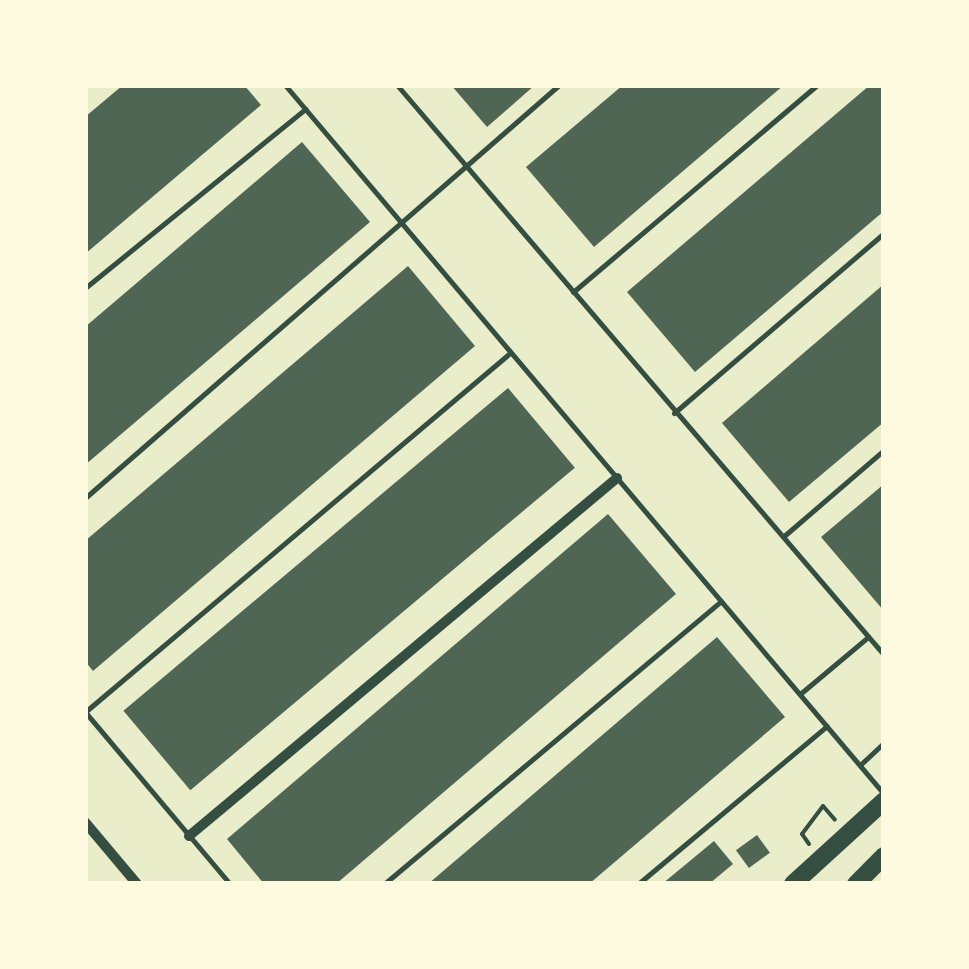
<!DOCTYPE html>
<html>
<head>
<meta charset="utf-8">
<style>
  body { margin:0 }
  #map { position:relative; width:969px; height:969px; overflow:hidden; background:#e9edc9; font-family:Roboto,sans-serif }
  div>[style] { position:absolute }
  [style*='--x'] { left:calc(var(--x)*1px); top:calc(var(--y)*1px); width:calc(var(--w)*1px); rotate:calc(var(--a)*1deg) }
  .building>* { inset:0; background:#4f6655; transform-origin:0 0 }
  .path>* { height:4px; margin:-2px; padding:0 2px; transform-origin:2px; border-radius:2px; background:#344e41 }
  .service>* { height:5px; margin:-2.5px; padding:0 2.5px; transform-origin:2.5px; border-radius:2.5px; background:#344e41 }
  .minor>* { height:10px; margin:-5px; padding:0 5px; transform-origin:5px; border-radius:5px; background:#344e41 }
  .primary>* { height:18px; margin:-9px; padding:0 9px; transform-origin:9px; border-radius:9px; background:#344e41 }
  span { translate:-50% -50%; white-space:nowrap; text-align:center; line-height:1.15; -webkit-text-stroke:10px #fefae0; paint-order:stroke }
  .frame { position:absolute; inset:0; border:88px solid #fefae0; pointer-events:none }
</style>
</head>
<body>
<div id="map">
  <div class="building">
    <i style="clip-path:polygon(123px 85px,244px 85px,261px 105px,85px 254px,85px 117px)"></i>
    <i style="clip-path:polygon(451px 85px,535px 85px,487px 127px)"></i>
    <i style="clip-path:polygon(623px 85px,784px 85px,594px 247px,526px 167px)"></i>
    <i style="clip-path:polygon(870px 85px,884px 85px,884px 211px,695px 372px,627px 292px)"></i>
    <i style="clip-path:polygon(302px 142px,370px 222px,85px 465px,85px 327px)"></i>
    <i style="clip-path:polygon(408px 266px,475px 346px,93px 671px,85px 661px,85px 541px)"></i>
    <i style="clip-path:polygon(884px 284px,884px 422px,789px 502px,722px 423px)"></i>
    <i style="left:508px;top:388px;width:104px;height:502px;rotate:50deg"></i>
    <i style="clip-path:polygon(884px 484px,884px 611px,821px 537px)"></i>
    <i style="clip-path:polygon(608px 514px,676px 594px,336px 884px,264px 884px,227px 839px)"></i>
    <i style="clip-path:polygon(717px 637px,785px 717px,589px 884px,428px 884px)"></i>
    <i style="left:757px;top:835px;width:22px;height:26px;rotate:54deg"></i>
    <i style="clip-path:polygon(714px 841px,733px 864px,709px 884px,662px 884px)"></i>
  </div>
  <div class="path">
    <i style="--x:809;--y:844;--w:12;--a:-125"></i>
    <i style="--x:802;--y:834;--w:35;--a:-53"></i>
    <i style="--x:823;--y:806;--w:18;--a:49"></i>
  </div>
  <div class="service">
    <i style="--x:285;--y:85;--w:928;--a:49.81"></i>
    <i style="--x:397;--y:85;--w:750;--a:49.49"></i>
    <i style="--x:85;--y:288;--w:284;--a:-39.1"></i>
    <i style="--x:573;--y:292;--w:320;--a:-40.3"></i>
    <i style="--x:674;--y:413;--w:277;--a:-40.6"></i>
    <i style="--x:85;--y:498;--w:629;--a:-41.07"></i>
    <i style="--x:784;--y:536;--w:132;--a:-40.7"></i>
    <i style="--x:800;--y:694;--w:89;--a:-40"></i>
    <i style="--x:860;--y:765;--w:33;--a:-43"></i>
    <i style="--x:230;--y:884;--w:225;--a:-130.1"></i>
    <i style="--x:85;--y:712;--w:556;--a:-40.19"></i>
    <i style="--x:384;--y:884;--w:440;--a:-40"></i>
    <i style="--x:638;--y:884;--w:246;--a:-39.9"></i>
  </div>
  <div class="minor">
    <i style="--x:85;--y:822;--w:81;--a:50"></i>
    <i style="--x:189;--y:836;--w:558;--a:-39.91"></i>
  </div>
  <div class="primary">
    <i style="--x:793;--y:884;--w:123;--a:-42.4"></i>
    <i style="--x:856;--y:884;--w:40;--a:-45"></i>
  </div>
  <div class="frame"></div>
</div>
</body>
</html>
